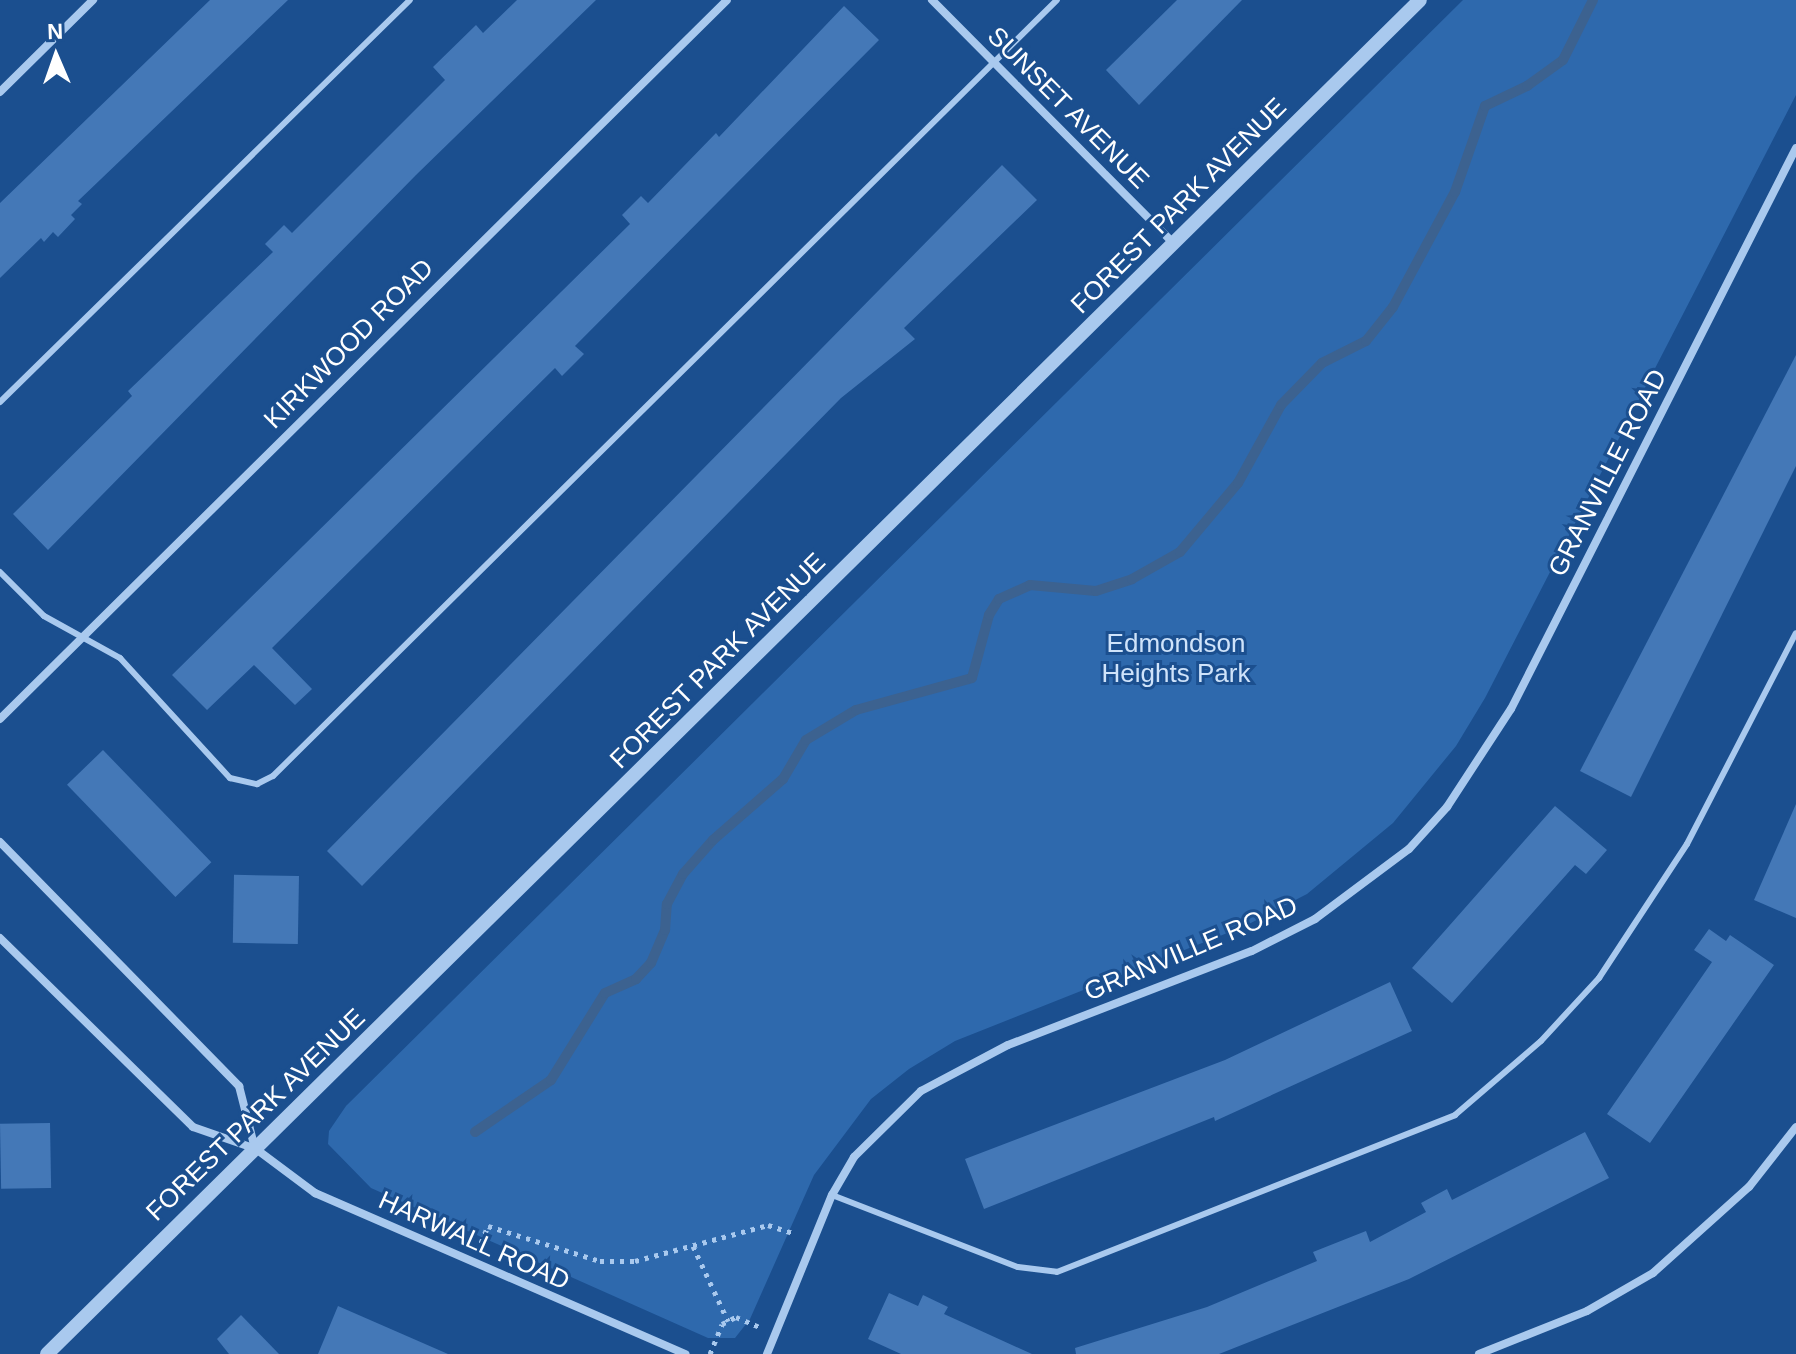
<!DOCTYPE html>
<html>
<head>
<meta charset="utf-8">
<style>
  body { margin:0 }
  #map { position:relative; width:1796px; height:1354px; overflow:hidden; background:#1b4f8f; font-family:Arial,sans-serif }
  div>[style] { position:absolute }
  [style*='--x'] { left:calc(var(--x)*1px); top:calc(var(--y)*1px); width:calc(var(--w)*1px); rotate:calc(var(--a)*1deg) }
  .green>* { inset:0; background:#2e69ad }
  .stream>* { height:10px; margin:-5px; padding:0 5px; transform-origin:5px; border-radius:5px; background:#3c6290 }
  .building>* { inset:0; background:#4478b7; transform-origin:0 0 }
  .path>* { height:5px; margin-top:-2.5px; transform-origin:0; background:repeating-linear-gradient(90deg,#a9c9ee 0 4px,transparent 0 10px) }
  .service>* { height:6px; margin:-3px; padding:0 3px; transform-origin:3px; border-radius:3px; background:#a9c9ee }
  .minor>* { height:8px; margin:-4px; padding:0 4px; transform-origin:4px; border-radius:4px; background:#a9c9ee }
  .tertiary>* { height:14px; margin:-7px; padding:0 7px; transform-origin:7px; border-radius:7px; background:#a9c9ee }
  span { translate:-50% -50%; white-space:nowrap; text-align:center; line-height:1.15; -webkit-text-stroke:6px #1b4f8f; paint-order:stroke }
  .street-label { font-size:26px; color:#fff }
  .park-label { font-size:26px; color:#cfe3fa }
  .north { position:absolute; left:16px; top:16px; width:80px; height:80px; -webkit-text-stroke:6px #1b4f8f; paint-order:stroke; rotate:358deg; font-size:22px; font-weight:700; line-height:32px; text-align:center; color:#fff }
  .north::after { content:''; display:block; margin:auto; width:28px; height:36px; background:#fff; clip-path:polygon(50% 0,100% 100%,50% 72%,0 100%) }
</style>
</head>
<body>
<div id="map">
  <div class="green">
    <i style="clip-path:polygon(1463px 0,1796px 0,1796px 95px,1485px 698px,1456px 746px,1393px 823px,1307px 894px,1245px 926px,955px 1041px,909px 1069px,871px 1099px,814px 1175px,750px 1319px,735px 1338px,708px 1338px,371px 1188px,328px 1144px,329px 1131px,346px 1106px)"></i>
  </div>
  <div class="stream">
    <i style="--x:475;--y:1132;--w:92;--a:-34.4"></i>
    <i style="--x:551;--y:1080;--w:102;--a:-58.2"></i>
    <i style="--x:605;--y:993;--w:34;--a:-24"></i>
    <i style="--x:636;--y:979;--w:22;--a:-47"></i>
    <i style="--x:651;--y:963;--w:36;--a:-67"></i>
    <i style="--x:665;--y:930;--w:26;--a:-86"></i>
    <i style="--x:667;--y:904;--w:34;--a:-62"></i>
    <i style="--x:683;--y:874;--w:45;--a:-48.6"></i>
    <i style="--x:713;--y:840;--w:93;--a:-41.1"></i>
    <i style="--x:783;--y:779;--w:45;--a:-59.5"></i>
    <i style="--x:806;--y:740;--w:58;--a:-31"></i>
    <i style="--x:856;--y:710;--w:120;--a:-15.4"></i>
    <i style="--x:972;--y:678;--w:65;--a:-74.9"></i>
    <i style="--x:989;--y:615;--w:19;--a:-58"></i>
    <i style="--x:999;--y:599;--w:34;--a:-24"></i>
    <i style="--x:1030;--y:585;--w:66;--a:5.2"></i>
    <i style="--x:1096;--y:591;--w:38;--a:-18"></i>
    <i style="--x:1132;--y:579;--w:55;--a:-29.4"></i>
    <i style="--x:1180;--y:552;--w:90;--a:-50"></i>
    <i style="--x:1238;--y:483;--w:89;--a:-61.1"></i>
    <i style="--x:1281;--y:405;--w:59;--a:-45.7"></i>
    <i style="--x:1322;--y:363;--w:49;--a:-26.6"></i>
    <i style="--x:1366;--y:341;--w:43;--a:-51.5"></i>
    <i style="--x:1393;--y:307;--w:131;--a:-61.7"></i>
    <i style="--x:1455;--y:192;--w:91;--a:-70.8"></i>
    <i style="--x:1485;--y:106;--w:47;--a:-25.5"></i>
    <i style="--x:1527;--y:86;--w:44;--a:-35.8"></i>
    <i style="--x:1563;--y:60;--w:67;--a:-63.4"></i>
  </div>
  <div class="building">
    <i style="clip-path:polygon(210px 0,288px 0,78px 201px,82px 204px,71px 215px,75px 219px,58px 237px,53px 232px,44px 242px,41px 238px,0 278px,0 203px)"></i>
    <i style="clip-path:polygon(517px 0,596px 0,416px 175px,48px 550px,13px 514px,132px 396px,128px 391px,273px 252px,265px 244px,284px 225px,292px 233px,445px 80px,433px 67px,476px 25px,483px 33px)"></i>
    <i style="clip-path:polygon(1177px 0,1242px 0,1139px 105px,1106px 70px)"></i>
    <i style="clip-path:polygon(844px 6px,879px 40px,575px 346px,584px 354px,562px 376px,555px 368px,272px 648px,312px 689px,295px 705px,254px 665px,207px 710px,172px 675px,630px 224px,622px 215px,641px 196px,648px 203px,716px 133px,719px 137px)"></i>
    <i style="clip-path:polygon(1002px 165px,1037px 200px,904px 328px,915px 339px,841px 398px,362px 886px,327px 851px)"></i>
    <i style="clip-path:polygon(1796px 355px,1796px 466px,1631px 797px,1580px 771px)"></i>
    <i style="left:103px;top:750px;width:156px;height:50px;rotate:46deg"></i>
    <i style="clip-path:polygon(1796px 804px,1796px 918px,1754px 900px)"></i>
    <i style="clip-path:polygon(1555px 806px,1607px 850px,1586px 874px,1575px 865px,1452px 1003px,1412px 968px)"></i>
    <i style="left:299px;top:876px;width:68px;height:65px;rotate:91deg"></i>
    <i style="clip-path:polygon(1709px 929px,1726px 941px,1730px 935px,1774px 965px,1650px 1143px,1607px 1114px,1712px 962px,1694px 950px)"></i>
    <i style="clip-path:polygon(1390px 982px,1412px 1031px,1215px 1121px,1214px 1117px,984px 1209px,965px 1159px,1225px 1060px)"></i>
    <i style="left:50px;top:1123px;width:65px;height:50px;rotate:89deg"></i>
    <i style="clip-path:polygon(1585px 1132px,1609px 1178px,1409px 1279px,1219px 1354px,1076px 1354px,1075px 1348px,1207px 1307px,1317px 1261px,1313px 1252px,1366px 1231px,1370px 1242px,1426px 1212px,1421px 1203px,1447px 1189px,1452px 1200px)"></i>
    <i style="clip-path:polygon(889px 1293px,918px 1306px,923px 1295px,948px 1307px,944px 1314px,1032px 1354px,901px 1354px,868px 1339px)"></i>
    <i style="clip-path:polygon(338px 1306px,448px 1354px,318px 1354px)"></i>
    <i style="clip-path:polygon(241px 1315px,279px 1354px,229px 1354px,217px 1339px)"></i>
  </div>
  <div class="path">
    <i style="--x:481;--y:1243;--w:18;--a:-68"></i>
    <i style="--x:488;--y:1226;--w:117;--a:17.4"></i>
    <i style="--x:600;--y:1261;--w:35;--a:0"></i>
    <i style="--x:635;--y:1261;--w:138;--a:-15.1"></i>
    <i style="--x:768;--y:1225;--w:29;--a:18"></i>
    <i style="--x:693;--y:1246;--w:83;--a:65"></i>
    <i style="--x:710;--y:1354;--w:32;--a:-68"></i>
    <i style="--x:722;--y:1324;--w:16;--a:-27"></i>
    <i style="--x:736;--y:1317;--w:25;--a:23"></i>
  </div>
  <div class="service">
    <i style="--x:0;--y:402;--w:574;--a:-44.44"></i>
    <i style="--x:0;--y:572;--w:62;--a:45"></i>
    <i style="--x:44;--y:616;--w:87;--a:28.9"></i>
    <i style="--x:120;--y:658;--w:163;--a:47.5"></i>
    <i style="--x:230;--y:778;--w:28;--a:13"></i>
    <i style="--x:257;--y:784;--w:18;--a:-27"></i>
    <i style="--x:273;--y:776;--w:1103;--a:-44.71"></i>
    <i style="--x:832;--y:1195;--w:199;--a:21.2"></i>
    <i style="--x:1018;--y:1267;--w:39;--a:7"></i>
    <i style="--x:1057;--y:1272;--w:428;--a:-21.5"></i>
    <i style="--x:1455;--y:1115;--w:113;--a:-40.7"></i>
    <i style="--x:1541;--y:1041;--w:86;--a:-47.4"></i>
    <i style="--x:1599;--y:978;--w:160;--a:-56.7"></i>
    <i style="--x:1687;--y:844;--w:237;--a:-62.7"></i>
  </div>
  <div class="minor">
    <i style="--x:932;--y:0;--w:344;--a:45.2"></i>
    <i style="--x:0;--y:92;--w:131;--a:-44.7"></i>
    <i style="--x:0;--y:719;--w:1022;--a:-44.68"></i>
    <i style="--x:0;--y:842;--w:342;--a:45.6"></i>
    <i style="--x:239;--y:1086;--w:65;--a:75.7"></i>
    <i style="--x:0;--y:938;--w:270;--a:44.4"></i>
    <i style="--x:193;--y:1127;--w:67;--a:19.2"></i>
    <i style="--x:256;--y:1149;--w:74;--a:36.7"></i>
    <i style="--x:315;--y:1193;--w:404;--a:23.5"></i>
    <i style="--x:767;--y:1354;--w:172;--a:-67.8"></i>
    <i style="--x:832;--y:1195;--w:44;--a:-59.9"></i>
    <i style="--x:854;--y:1157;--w:94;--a:-44.6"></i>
    <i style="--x:921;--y:1091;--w:98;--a:-27.9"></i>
    <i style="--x:1008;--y:1045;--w:261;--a:-21.1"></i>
    <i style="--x:1252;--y:951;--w:71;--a:-26.9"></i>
    <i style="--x:1315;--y:919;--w:117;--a:-36.7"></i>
    <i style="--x:1409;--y:849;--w:57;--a:-47.9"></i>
    <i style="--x:1447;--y:807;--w:117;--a:-56.9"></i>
    <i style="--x:1511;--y:709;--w:629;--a:-63.07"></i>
    <i style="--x:1479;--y:1354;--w:116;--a:-21.7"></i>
    <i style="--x:1587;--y:1311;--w:76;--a:-29.9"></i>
    <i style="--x:1653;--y:1273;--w:129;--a:-41.9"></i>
    <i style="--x:1749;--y:1187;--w:76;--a:-51.9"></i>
  </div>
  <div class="tertiary">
    <i style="--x:47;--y:1354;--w:1928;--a:-44.6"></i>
  </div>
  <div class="street-label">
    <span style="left:1068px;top:108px;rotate:45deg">SUNSET AVENUE</span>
    <span style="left:1179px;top:206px;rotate:-45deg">FOREST PARK AVENUE</span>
    <span style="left:349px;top:344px;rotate:-45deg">KIRKWOOD ROAD</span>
    <span style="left:1608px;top:473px;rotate:-63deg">GRANVILLE ROAD</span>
    <span style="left:718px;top:661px;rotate:-45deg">FOREST PARK AVENUE</span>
    <span style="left:1191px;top:949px;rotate:-23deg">GRANVILLE ROAD</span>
    <span style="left:256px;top:1115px;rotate:-44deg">FOREST PARK AVENUE</span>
    <span style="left:474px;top:1241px;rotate:24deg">HARWALL ROAD</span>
  </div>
  <div class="park-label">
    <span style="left:1176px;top:659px">Edmondson<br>Heights Park</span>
  </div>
  <div class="north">N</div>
</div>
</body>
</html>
